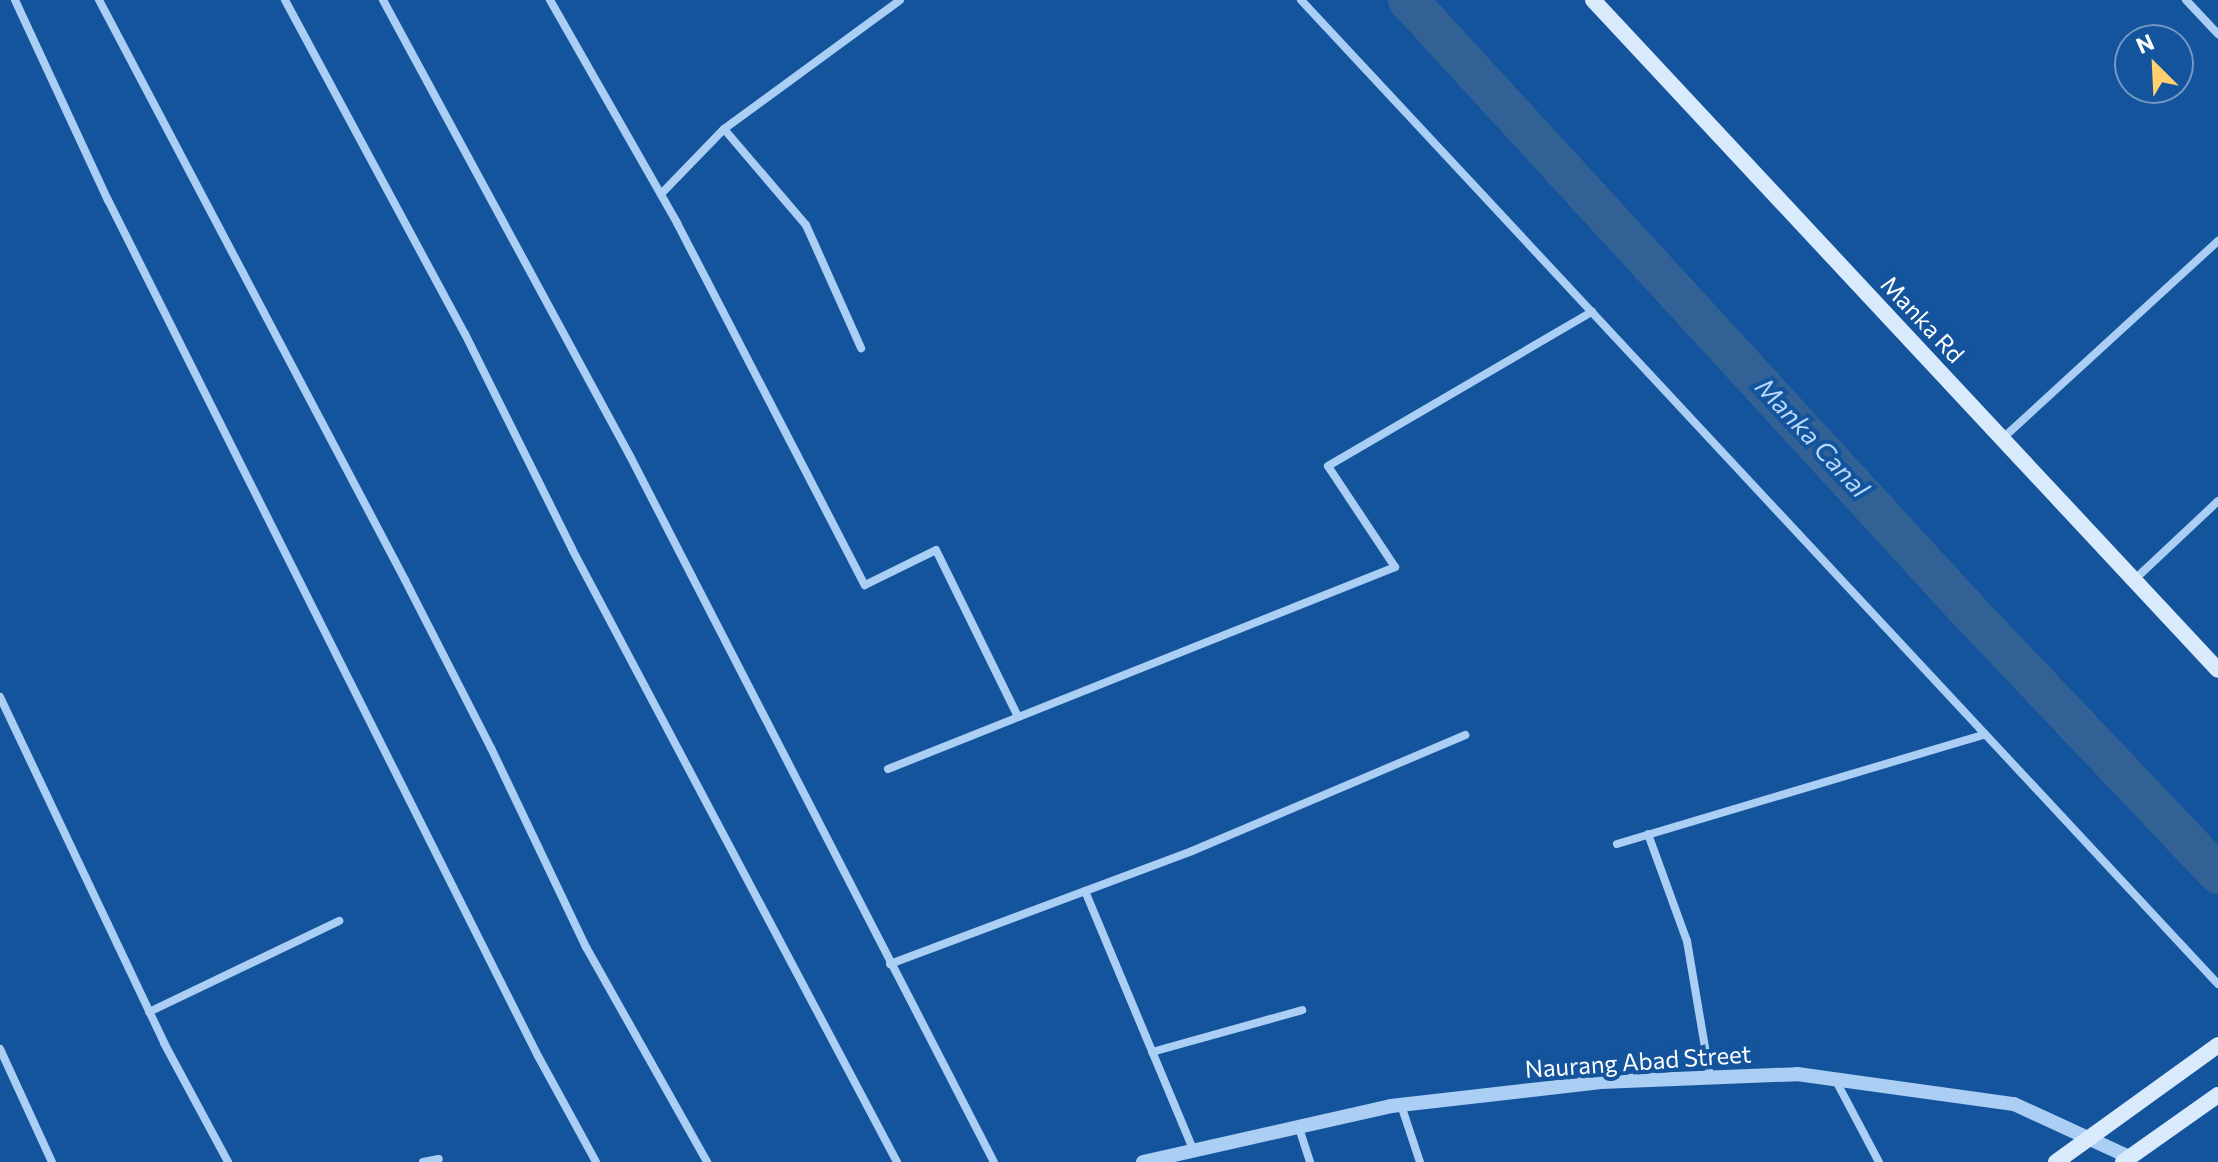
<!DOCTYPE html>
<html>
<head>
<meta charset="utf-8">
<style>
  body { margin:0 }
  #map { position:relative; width:2218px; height:1162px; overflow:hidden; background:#14549d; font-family:Commissioner,sans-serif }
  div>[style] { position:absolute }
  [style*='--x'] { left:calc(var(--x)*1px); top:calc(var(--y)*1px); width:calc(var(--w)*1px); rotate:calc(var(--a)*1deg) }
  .canal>* { height:40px; margin:-20px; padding:0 20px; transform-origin:20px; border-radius:20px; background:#326196 }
  .minor>* { height:8px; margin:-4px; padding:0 4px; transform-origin:4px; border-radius:4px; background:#aacef4 }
  .tertiary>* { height:14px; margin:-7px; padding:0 7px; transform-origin:7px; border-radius:7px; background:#aacef4 }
  .secondary>* { height:16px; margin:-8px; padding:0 8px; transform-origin:8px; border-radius:8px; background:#daeafd }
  span { translate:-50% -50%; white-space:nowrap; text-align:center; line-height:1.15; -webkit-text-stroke:8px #14549d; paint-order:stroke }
  .street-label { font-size:24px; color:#fff }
  .water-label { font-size:26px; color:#b7d8fa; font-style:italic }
  .north { position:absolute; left:2114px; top:24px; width:80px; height:80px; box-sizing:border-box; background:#14549d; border:2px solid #7298c4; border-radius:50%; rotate:336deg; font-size:22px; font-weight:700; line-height:32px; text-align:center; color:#fff }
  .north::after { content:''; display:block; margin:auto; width:28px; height:36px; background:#ffd06d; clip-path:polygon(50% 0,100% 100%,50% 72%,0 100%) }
</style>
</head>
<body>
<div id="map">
  <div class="canal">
    <i style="--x:1408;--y:0;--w:824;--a:47.46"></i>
    <i style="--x:1965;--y:607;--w:368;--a:46.5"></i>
  </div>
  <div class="minor">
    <i style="--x:15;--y:0;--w:221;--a:65.1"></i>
    <i style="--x:108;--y:200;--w:958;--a:63.33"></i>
    <i style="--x:538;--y:1056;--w:121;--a:61.3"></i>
    <i style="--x:99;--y:0;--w:656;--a:62.18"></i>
    <i style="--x:405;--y:580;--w:189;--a:62.9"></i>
    <i style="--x:491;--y:748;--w:221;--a:64.5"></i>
    <i style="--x:586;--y:947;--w:247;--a:60.6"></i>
    <i style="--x:285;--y:0;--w:379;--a:61.7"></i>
    <i style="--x:465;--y:334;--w:240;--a:63.5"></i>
    <i style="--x:572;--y:549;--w:694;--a:62.07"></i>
    <i style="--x:383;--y:0;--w:519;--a:61.56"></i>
    <i style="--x:630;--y:456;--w:794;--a:62.73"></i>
    <i style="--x:550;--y:0;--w:257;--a:60.3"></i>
    <i style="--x:677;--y:223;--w:408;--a:62.6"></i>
    <i style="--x:865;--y:585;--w:79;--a:-26.2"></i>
    <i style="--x:936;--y:550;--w:186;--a:63.8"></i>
    <i style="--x:1301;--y:0;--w:1345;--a:47.02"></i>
    <i style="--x:2186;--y:0;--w:47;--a:46.7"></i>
    <i style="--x:724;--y:129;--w:126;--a:49.5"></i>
    <i style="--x:806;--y:225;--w:135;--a:65.9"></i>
    <i style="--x:661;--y:194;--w:91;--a:-45.9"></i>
    <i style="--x:724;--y:129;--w:218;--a:-36.2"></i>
    <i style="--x:2003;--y:438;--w:292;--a:-42.5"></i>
    <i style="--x:2134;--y:580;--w:115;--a:-43.2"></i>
    <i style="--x:0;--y:697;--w:383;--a:64.6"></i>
    <i style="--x:164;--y:1043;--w:135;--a:61.7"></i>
    <i style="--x:888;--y:769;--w:546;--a:-21.72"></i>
    <i style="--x:1395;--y:567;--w:121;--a:-123.6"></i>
    <i style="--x:1328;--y:466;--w:306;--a:-30.3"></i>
    <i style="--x:1648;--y:834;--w:114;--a:70"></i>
    <i style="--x:1687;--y:941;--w:138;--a:80.4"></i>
    <i style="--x:1617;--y:844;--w:384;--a:-16.6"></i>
    <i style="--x:1085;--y:891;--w:283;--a:67.3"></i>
    <i style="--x:890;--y:964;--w:322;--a:-20.5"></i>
    <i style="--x:1192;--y:851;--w:297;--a:-23"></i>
    <i style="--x:149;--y:1012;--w:211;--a:-25.6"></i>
    <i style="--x:0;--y:1049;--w:124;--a:65.3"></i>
    <i style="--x:1152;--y:1052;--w:156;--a:-15.6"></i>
    <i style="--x:1835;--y:1079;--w:94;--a:62.1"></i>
    <i style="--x:1401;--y:1105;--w:60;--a:71.6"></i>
    <i style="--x:1299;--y:1128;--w:36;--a:72"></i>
    <i style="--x:423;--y:1162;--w:16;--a:-11"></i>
  </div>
  <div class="tertiary">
    <i style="--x:1143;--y:1162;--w:254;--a:-12.7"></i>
    <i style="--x:1391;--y:1106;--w:211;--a:-6.5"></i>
    <i style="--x:1601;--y:1082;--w:196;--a:-2.3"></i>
    <i style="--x:1797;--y:1074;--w:219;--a:7.9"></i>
    <i style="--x:2014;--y:1104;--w:127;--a:24.7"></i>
  </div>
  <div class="secondary">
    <i style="--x:1593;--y:0;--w:916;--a:46.99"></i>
    <i style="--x:2056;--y:1162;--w:200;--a:-35.8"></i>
    <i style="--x:2123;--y:1162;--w:116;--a:-35.2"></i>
  </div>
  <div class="street-label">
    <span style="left:1923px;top:319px;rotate:47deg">Manka Rd</span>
    <span style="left:1638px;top:1061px;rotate:-4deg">Naurang Abad Street</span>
  </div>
  <div class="water-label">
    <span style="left:1813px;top:437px;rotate:47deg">Manka Canal</span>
  </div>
  <div class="north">N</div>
</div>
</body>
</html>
